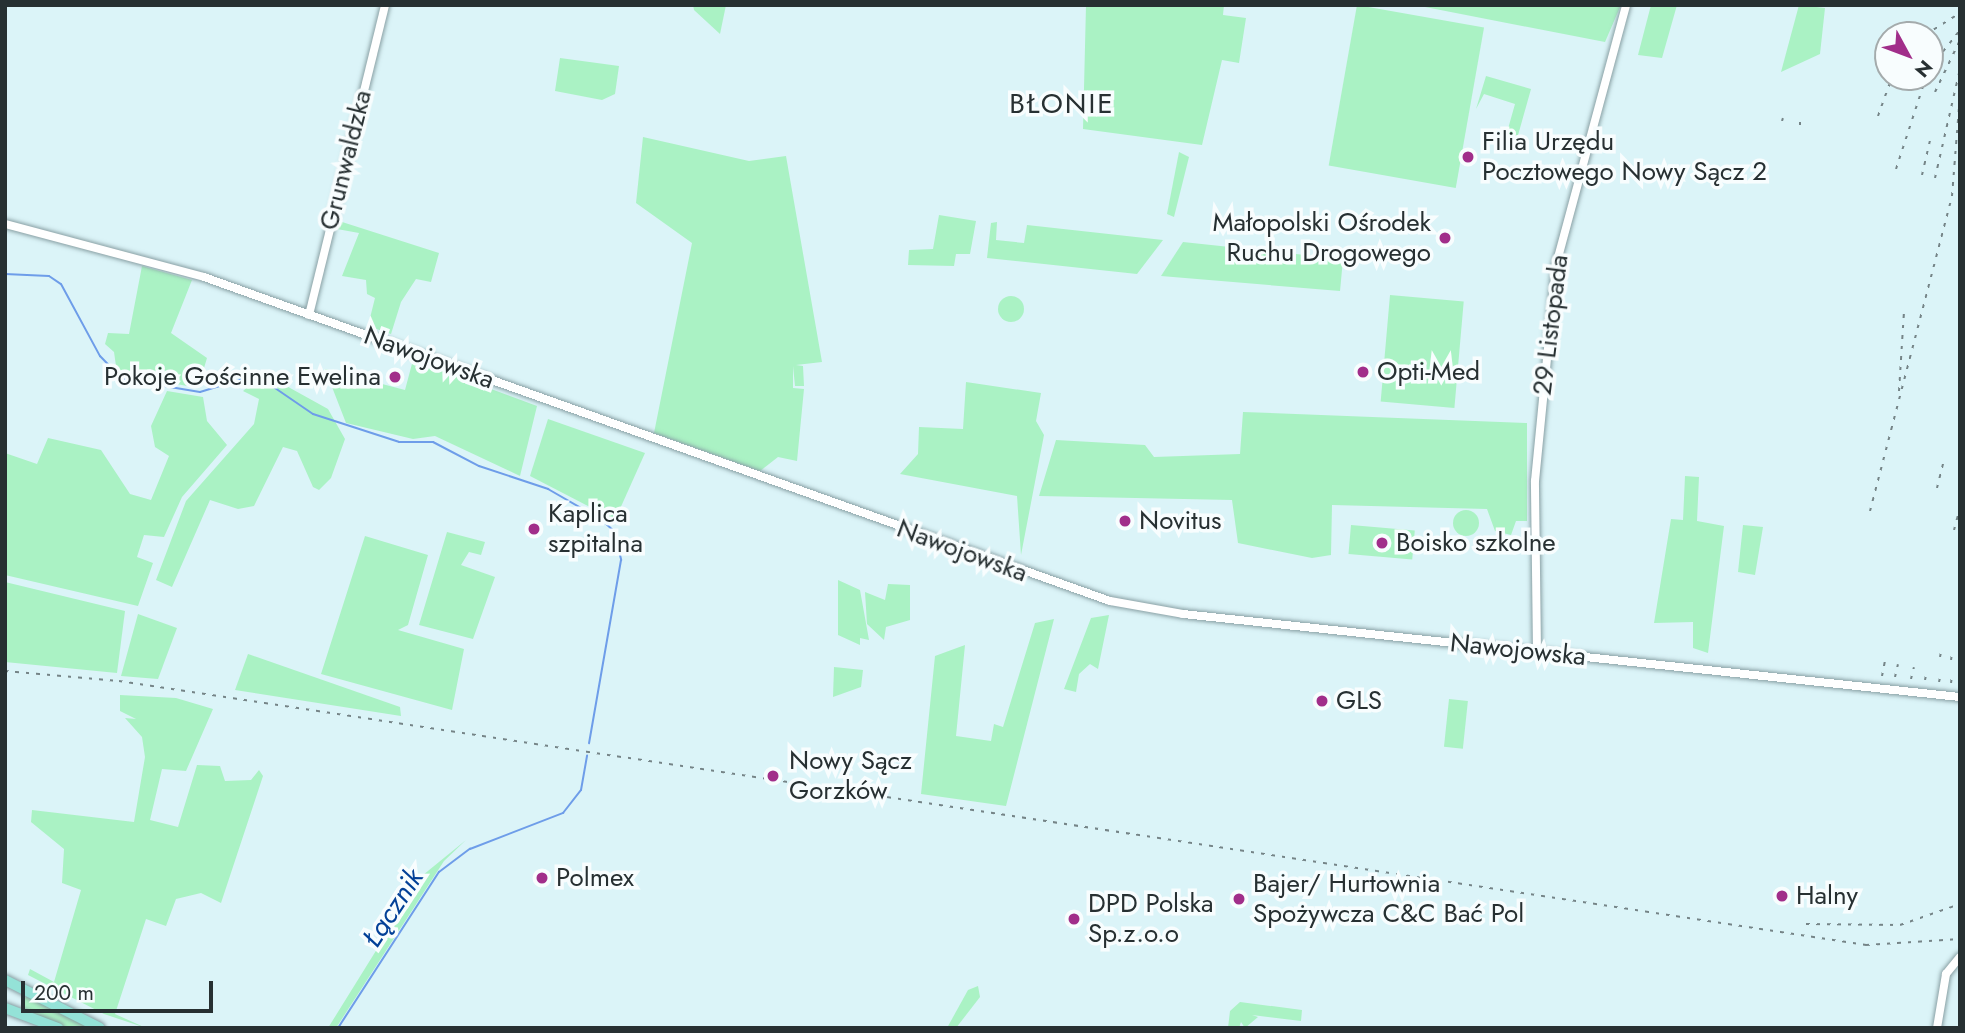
<!DOCTYPE html>
<html>
<head>
<meta charset="utf-8">
<style>
  body { margin:0 }
  #map { position:relative; width:1965px; height:1033px; overflow:hidden; background:#dbf4f8; font-family:Jost,sans-serif }
  div>[style] { position:absolute }
  [style*='--x'] { left:calc(var(--x)*1px); top:calc(var(--y)*1px); width:calc(var(--w)*1px); rotate:calc(var(--a)*1deg) }
  .green>* { inset:0; background:#aaf2c4; transform-origin:0 0 }
  .round { border-radius:50% }
  .stream>* { height:2px; margin:-1px; padding:0 1px; transform-origin:1px; border-radius:1px; background:#6e9de9 }
  .roads { filter:drop-shadow(0 0 2px #89a0a4) drop-shadow(0 0 2px #89a0a4) }
  .minor>* { height:8px; margin:-4px; padding:0 4px; transform-origin:4px; border-radius:4px; background:#fff }
  .major>* { height:10px; margin:-5px; padding:0 5px; transform-origin:5px; border-radius:5px; background:#94e2d7 }
  .rail>* { height:2px; margin-top:-1px; transform-origin:0; background:repeating-linear-gradient(90deg,#758487 0 3.5px,transparent 0 10.5px) }
  .dots>* { width:19px; height:19px; translate:-50% -50%; box-sizing:border-box; border:4px solid #f8fdfe; border-radius:50% }
  span { translate:-50% -50%; white-space:nowrap; text-align:center; line-height:1.15; -webkit-text-stroke:7px #f8fdfe; paint-order:stroke }
  .poi-label { font-size:26px; color:#273032 }
  .left { translate:0 -50%; text-align:left }
  .right { translate:-100% -50%; text-align:right }
  .street-label { font-size:26px; color:#273032 }
  .neighbourhood-label { font-size:28px; color:#273032; letter-spacing:2px }
  .water-label { font-size:28px; color:#024097; font-style:italic }
  .frame { position:absolute; inset:0; border:7px solid #273032; pointer-events:none }
  .north { position:absolute; left:1874px; top:21px; width:70px; height:70px; box-sizing:border-box; background:#f8fdfe; border:2px solid #a4abac; border-radius:50%; rotate:131deg; font-size:19px; font-weight:700; line-height:28px; text-align:center; color:#273032 }
  .north::after { content:''; display:block; margin:auto; width:24px; height:32px; background:#a12e8a; clip-path:polygon(50% 0,100% 100%,50% 72%,0 100%) }
  .scale { position:absolute; left:21px; top:981px; width:192px; height:32px; box-sizing:border-box; border:4px solid #273032; border-top:0; padding-left:9px; font-size:21px; line-height:24px; white-space:nowrap; color:#273032; -webkit-text-stroke:5px #f8fdfe; paint-order:stroke }
</style>
</head>
<body>
<div id="map">
  <div class="green">
    <i style="clip-path:polygon(693px 5px,726px 5px,720px 34px,694px 10px)"></i>
    <i style="clip-path:polygon(1086px 5px,1224px 5px,1223px 15px,1246px 18px,1239px 63px,1222px 60px,1202px 145px,1083px 129px)"></i>
    <i style="left:1357px;top:5px;width:129px;height:163px;rotate:10deg"></i>
    <i style="clip-path:polygon(1621px 5px,1605px 42px,1420px 6px,1421px 5px)"></i>
    <i style="clip-path:polygon(1651px 5px,1677px 5px,1662px 58px,1638px 55px)"></i>
    <i style="clip-path:polygon(1799px 5px,1825px 8px,1820px 54px,1781px 72px)"></i>
    <i style="clip-path:polygon(560px 58px,619px 66px,615px 94px,602px 100px,555px 91px)"></i>
    <i style="clip-path:polygon(1486px 76px,1531px 89px,1515px 146px,1504px 143px,1515px 104px,1484px 94px,1476px 109px)"></i>
    <i style="clip-path:polygon(643px 137px,749px 161px,786px 156px,822px 362px,796px 365px,803px 366px,804px 386px,795px 386px,793px 366px,793px 388px,804px 389px,797px 461px,778px 457px,760px 471px,654px 433px,692px 243px,636px 203px)"></i>
    <i style="clip-path:polygon(1179px 152px,1189px 157px,1174px 217px,1167px 214px)"></i>
    <i style="clip-path:polygon(939px 215px,976px 221px,970px 254px,956px 254px,954px 266px,908px 265px,909px 250px,933px 249px)"></i>
    <i style="clip-path:polygon(339px 221px,439px 253px,431px 282px,416px 279px,401px 302px,391px 334px,368px 326px,375px 298px,367px 294px,366px 280px,342px 276px,359px 233px,337px 229px)"></i>
    <i style="clip-path:polygon(997px 222px,996px 240px,1024px 243px,1027px 225px,1163px 240px,1137px 274px,987px 258px,991px 223px)"></i>
    <i style="clip-path:polygon(1183px 242px,1343px 259px,1340px 291px,1161px 276px)"></i>
    <i style="clip-path:polygon(142px 266px,192px 280px,171px 333px,207px 358px,198px 388px,117px 373px,114px 352px,105px 344px,108px 333px,129px 334px)"></i>
    <i style="left:1390px;top:295px;width:74px;height:107px;rotate:5deg"></i>
    <i class="round" style="left:998px;top:296px;width:26px;height:26px"></i>
    <i style="clip-path:polygon(413px 360px,537px 406px,520px 476px,435px 436px,413px 439px,346px 423px,325px 369px,405px 390px)"></i>
    <i style="clip-path:polygon(263px 373px,328px 409px,345px 439px,331px 478px,319px 490px,313px 487px,297px 451px,283px 447px,254px 506px,238px 509px,210px 500px,172px 587px,156px 580px,186px 501px,254px 424px,259px 399px,243px 391px)"></i>
    <i style="clip-path:polygon(966px 382px,1041px 393px,1036px 421px,1044px 435px,1021px 555px,1017px 496px,900px 474px,918px 454px,919px 427px,963px 429px)"></i>
    <i style="clip-path:polygon(167px 391px,203px 397px,207px 421px,227px 445px,182px 497px,164px 537px,144px 535px,137px 557px,153px 563px,138px 606px,5px 575px,5px 453px,37px 464px,48px 438px,101px 450px,130px 494px,151px 500px,169px 456px,155px 447px,151px 426px)"></i>
    <i style="clip-path:polygon(1243px 412px,1527px 423px,1527px 521px,1516px 521px,1511px 535px,1495px 531px,1487px 509px,1332px 505px,1331px 555px,1312px 558px,1238px 543px,1232px 500px,1039px 496px,1056px 440px,1145px 445px,1154px 457px,1240px 454px)"></i>
    <i style="clip-path:polygon(548px 419px,645px 453px,615px 520px,530px 476px)"></i>
    <i style="clip-path:polygon(1685px 476px,1699px 477px,1697px 521px,1724px 526px,1708px 653px,1693px 648px,1693px 622px,1654px 623px,1671px 519px,1683px 520px)"></i>
    <i class="round" style="left:1453px;top:510px;width:26px;height:26px"></i>
    <i style="left:1351px;top:525px;width:64px;height:29px;rotate:5deg"></i>
    <i style="clip-path:polygon(1743px 525px,1763px 527px,1755px 575px,1738px 572px)"></i>
    <i style="clip-path:polygon(447px 532px,485px 542px,481px 555px,469px 552px,461px 565px,495px 577px,473px 639px,419px 625px)"></i>
    <i style="clip-path:polygon(365px 536px,428px 555px,408px 625px,398px 630px,464px 649px,452px 710px,321px 674px)"></i>
    <i style="clip-path:polygon(838px 580px,860px 590px,869px 640px,860px 638px,860px 645px,838px 635px)"></i>
    <i style="clip-path:polygon(5px 582px,125px 611px,117px 673px,5px 662px)"></i>
    <i style="clip-path:polygon(888px 584px,910px 585px,910px 620px,886px 627px,884px 640px,867px 624px,865px 592px,885px 600px)"></i>
    <i style="clip-path:polygon(138px 614px,177px 628px,158px 679px,121px 676px)"></i>
    <i style="clip-path:polygon(1109px 615px,1098px 669px,1090px 664px,1079px 674px,1076px 692px,1064px 689px,1091px 618px)"></i>
    <i style="clip-path:polygon(1054px 619px,1006px 806px,921px 794px,935px 656px,965px 645px,956px 736px,991px 741px,994px 724px,1003px 727px,1035px 623px)"></i>
    <i style="clip-path:polygon(248px 654px,400px 707px,401px 716px,235px 690px)"></i>
    <i style="clip-path:polygon(834px 667px,863px 670px,861px 687px,833px 697px)"></i>
    <i style="clip-path:polygon(120px 695px,176px 698px,213px 709px,186px 771px,162px 769px,150px 820px,178px 827px,197px 765px,220px 766px,225px 781px,251px 780px,259px 770px,263px 776px,221px 903px,201px 893px,176px 899px,166px 926px,146px 919px,115px 1014px,146px 1028px,104px 1014px,28px 975px,30px 969px,54px 982px,81px 890px,62px 883px,64px 849px,31px 822px,32px 810px,134px 822px,145px 757px,142px 737px,125px 718px,136px 719px,120px 711px)"></i>
    <i style="left:1449px;top:699px;width:19px;height:48px;rotate:6deg"></i>
    <i style="clip-path:polygon(466px 840px,444px 861px,336px 1028px,328px 1028px,423px 875px)"></i>
    <i style="clip-path:polygon(978px 986px,980px 997px,956px 1028px,947px 1028px,968px 990px)"></i>
    <i style="clip-path:polygon(27px 996px,92px 1028px,68px 1028px,25px 1010px,21px 1002px)"></i>
    <i style="clip-path:polygon(1240px 1002px,1302px 1010px,1301px 1021px,1252px 1015px,1258px 1017px,1245px 1028px,1241px 1022px,1239px 1028px,1228px 1028px,1230px 1011px)"></i>
  </div>
  <div class="stream">
    <i style="--x:5;--y:274;--w:44;--a:2.6"></i>
    <i style="--x:49;--y:276;--w:14;--a:34"></i>
    <i style="--x:61;--y:284;--w:82;--a:61.6"></i>
    <i style="--x:100;--y:356;--w:32;--a:46"></i>
    <i style="--x:122;--y:379;--w:79;--a:9.5"></i>
    <i style="--x:200;--y:392;--w:59;--a:-16.9"></i>
    <i style="--x:256;--y:375;--w:69;--a:34.4"></i>
    <i style="--x:313;--y:414;--w:90;--a:18"></i>
    <i style="--x:399;--y:442;--w:34;--a:0"></i>
    <i style="--x:433;--y:442;--w:52;--a:27.6"></i>
    <i style="--x:479;--y:466;--w:73;--a:18.4"></i>
    <i style="--x:548;--y:489;--w:62;--a:29.9"></i>
    <i style="--x:602;--y:520;--w:16;--a:43"></i>
    <i style="--x:614;--y:531;--w:30;--a:76"></i>
    <i style="--x:621;--y:560;--w:186;--a:99.9"></i>
    <i style="--x:338;--y:1028;--w:186;--a:-57.1"></i>
    <i style="--x:439;--y:872;--w:39;--a:-37"></i>
    <i style="--x:470;--y:849;--w:100;--a:-21.2"></i>
    <i style="--x:563;--y:813;--w:29;--a:-52"></i>
    <i style="--x:581;--y:790;--w:35;--a:-80"></i>
  </div>
  <div class="roads">
    <div class="minor">
      <i style="--x:5;--y:224;--w:206;--a:14.9"></i>
      <i style="--x:204;--y:277;--w:962;--a:19.68"></i>
      <i style="--x:1110;--y:601;--w:74;--a:10.1"></i>
      <i style="--x:1183;--y:614;--w:781;--a:6.1"></i>
      <i style="--x:309;--y:315;--w:319;--a:-76.2"></i>
      <i style="--x:1537;--y:652;--w:171;--a:-90.7"></i>
      <i style="--x:1535;--y:481;--w:217;--a:-84.4"></i>
      <i style="--x:1556;--y:265;--w:269;--a:-74.9"></i>
      <i style="--x:1937;--y:1028;--w:55;--a:-80.5"></i>
      <i style="--x:1946;--y:974;--w:22;--a:-51"></i>
    </div>
    <div class="major">
      <i style="--x:5;--y:980;--w:106;--a:26.8"></i>
      <i style="--x:5;--y:1008;--w:57;--a:20.7"></i>
    </div>
  </div>
  <div class="rail">
    <i style="--x:1925;--y:35;--w:41;--a:-32.2"></i>
    <i style="--x:1930;--y:68;--w:48;--a:-51.7"></i>
    <i style="--x:1935;--y:92;--w:58;--a:-64.3"></i>
    <i style="--x:1878;--y:116;--w:41;--a:-70.3"></i>
    <i style="--x:1782;--y:121;--w:3;--a:-72"></i>
    <i style="--x:1800;--y:125;--w:3;--a:-90"></i>
    <i style="--x:1896;--y:169;--w:97;--a:-71.9"></i>
    <i style="--x:1922;--y:175;--w:35;--a:-77"></i>
    <i style="--x:1935;--y:178;--w:112;--a:-77.1"></i>
    <i style="--x:1899;--y:391;--w:80;--a:-86.4"></i>
    <i style="--x:1937;--y:488;--w:29;--a:-76"></i>
    <i style="--x:1870;--y:511;--w:325;--a:-75.4"></i>
    <i style="--x:1952;--y:196;--w:102;--a:-85.5"></i>
    <i style="--x:1954;--y:530;--w:16;--a:-75"></i>
    <i style="--x:1940;--y:657;--w:5;--a:-79"></i>
    <i style="--x:1951;--y:660;--w:6;--a:-81"></i>
    <i style="--x:5;--y:671;--w:114;--a:5"></i>
    <i style="--x:119;--y:681;--w:1767;--a:8.59"></i>
    <i style="--x:1866;--y:945;--w:94;--a:-3.7"></i>
    <i style="--x:1882;--y:676;--w:15;--a:-79"></i>
    <i style="--x:1895;--y:677;--w:13;--a:-77"></i>
    <i style="--x:1911;--y:679;--w:12;--a:-76"></i>
    <i style="--x:1925;--y:680;--w:10;--a:-79"></i>
    <i style="--x:1939;--y:682;--w:9;--a:-77"></i>
    <i style="--x:1951;--y:683;--w:7;--a:-82"></i>
    <i style="--x:1806;--y:924;--w:94;--a:0.6"></i>
    <i style="--x:1900;--y:925;--w:64;--a:-19.3"></i>
  </div>
  <div class="dots">
    <i style="left:1468px;top:157px;background:#a12e8a"></i>
    <i style="left:1445px;top:238px;background:#a12e8a"></i>
    <i style="left:1363px;top:372px;background:#a12e8a"></i>
    <i style="left:395px;top:377px;background:#a12e8a"></i>
    <i style="left:1125px;top:521px;background:#a12e8a"></i>
    <i style="left:534px;top:529px;background:#a12e8a"></i>
    <i style="left:1382px;top:543px;background:#a12e8a"></i>
    <i style="left:1322px;top:701px;background:#a12e8a"></i>
    <i style="left:773px;top:776px;background:#a12e8a"></i>
    <i style="left:542px;top:878px;background:#a12e8a"></i>
    <i style="left:1782px;top:896px;background:#a12e8a"></i>
    <i style="left:1239px;top:899px;background:#a12e8a"></i>
    <i style="left:1074px;top:919px;background:#a12e8a"></i>
  </div>
  <div class="poi-label">
    <span class="left" style="left:1482px;top:157px">Filia Urzędu<br>Pocztowego Nowy Sącz 2</span>
    <span class="right" style="left:1431px;top:238px">Małopolski Ośrodek<br>Ruchu Drogowego</span>
    <span class="left" style="left:1377px;top:372px">Opti-Med</span>
    <span class="right" style="left:381px;top:377px">Pokoje Gościnne Ewelina</span>
    <span class="left" style="left:548px;top:529px">Kaplica<br>szpitalna</span>
    <span class="left" style="left:1139px;top:521px">Novitus</span>
    <span class="left" style="left:1396px;top:543px">Boisko szkolne</span>
    <span class="left" style="left:1336px;top:701px">GLS</span>
    <span class="left" style="left:789px;top:776px">Nowy Sącz<br>Gorzków</span>
    <span class="left" style="left:556px;top:878px">Polmex</span>
    <span class="left" style="left:1253px;top:899px">Bajer/ Hurtownia<br>Spożywcza C&amp;C Bać Pol</span>
    <span class="left" style="left:1796px;top:896px">Halny</span>
    <span class="left" style="left:1088px;top:919px">DPD Polska<br>Sp.z.o.o</span>
  </div>
  <div class="street-label">
    <span style="left:346px;top:160px;rotate:-76deg">Grunwaldzka</span>
    <span style="left:1551px;top:325px;rotate:-83deg">29 Listopada</span>
    <span style="left:429px;top:358px;rotate:20deg">Nawojowska</span>
    <span style="left:962px;top:551px;rotate:20deg">Nawojowska</span>
    <span style="left:1518px;top:650px;rotate:6deg">Nawojowska</span>
  </div>
  <div class="neighbourhood-label">
    <span style="left:1062px;top:104px">BŁONIE</span>
  </div>
  <div class="water-label">
    <span style="left:393px;top:908px;rotate:-57deg">Łącznik</span>
  </div>
  <div class="frame"></div>
  <div class="north">N</div>
  <div class="scale">200 m</div>
</div>
</body>
</html>
